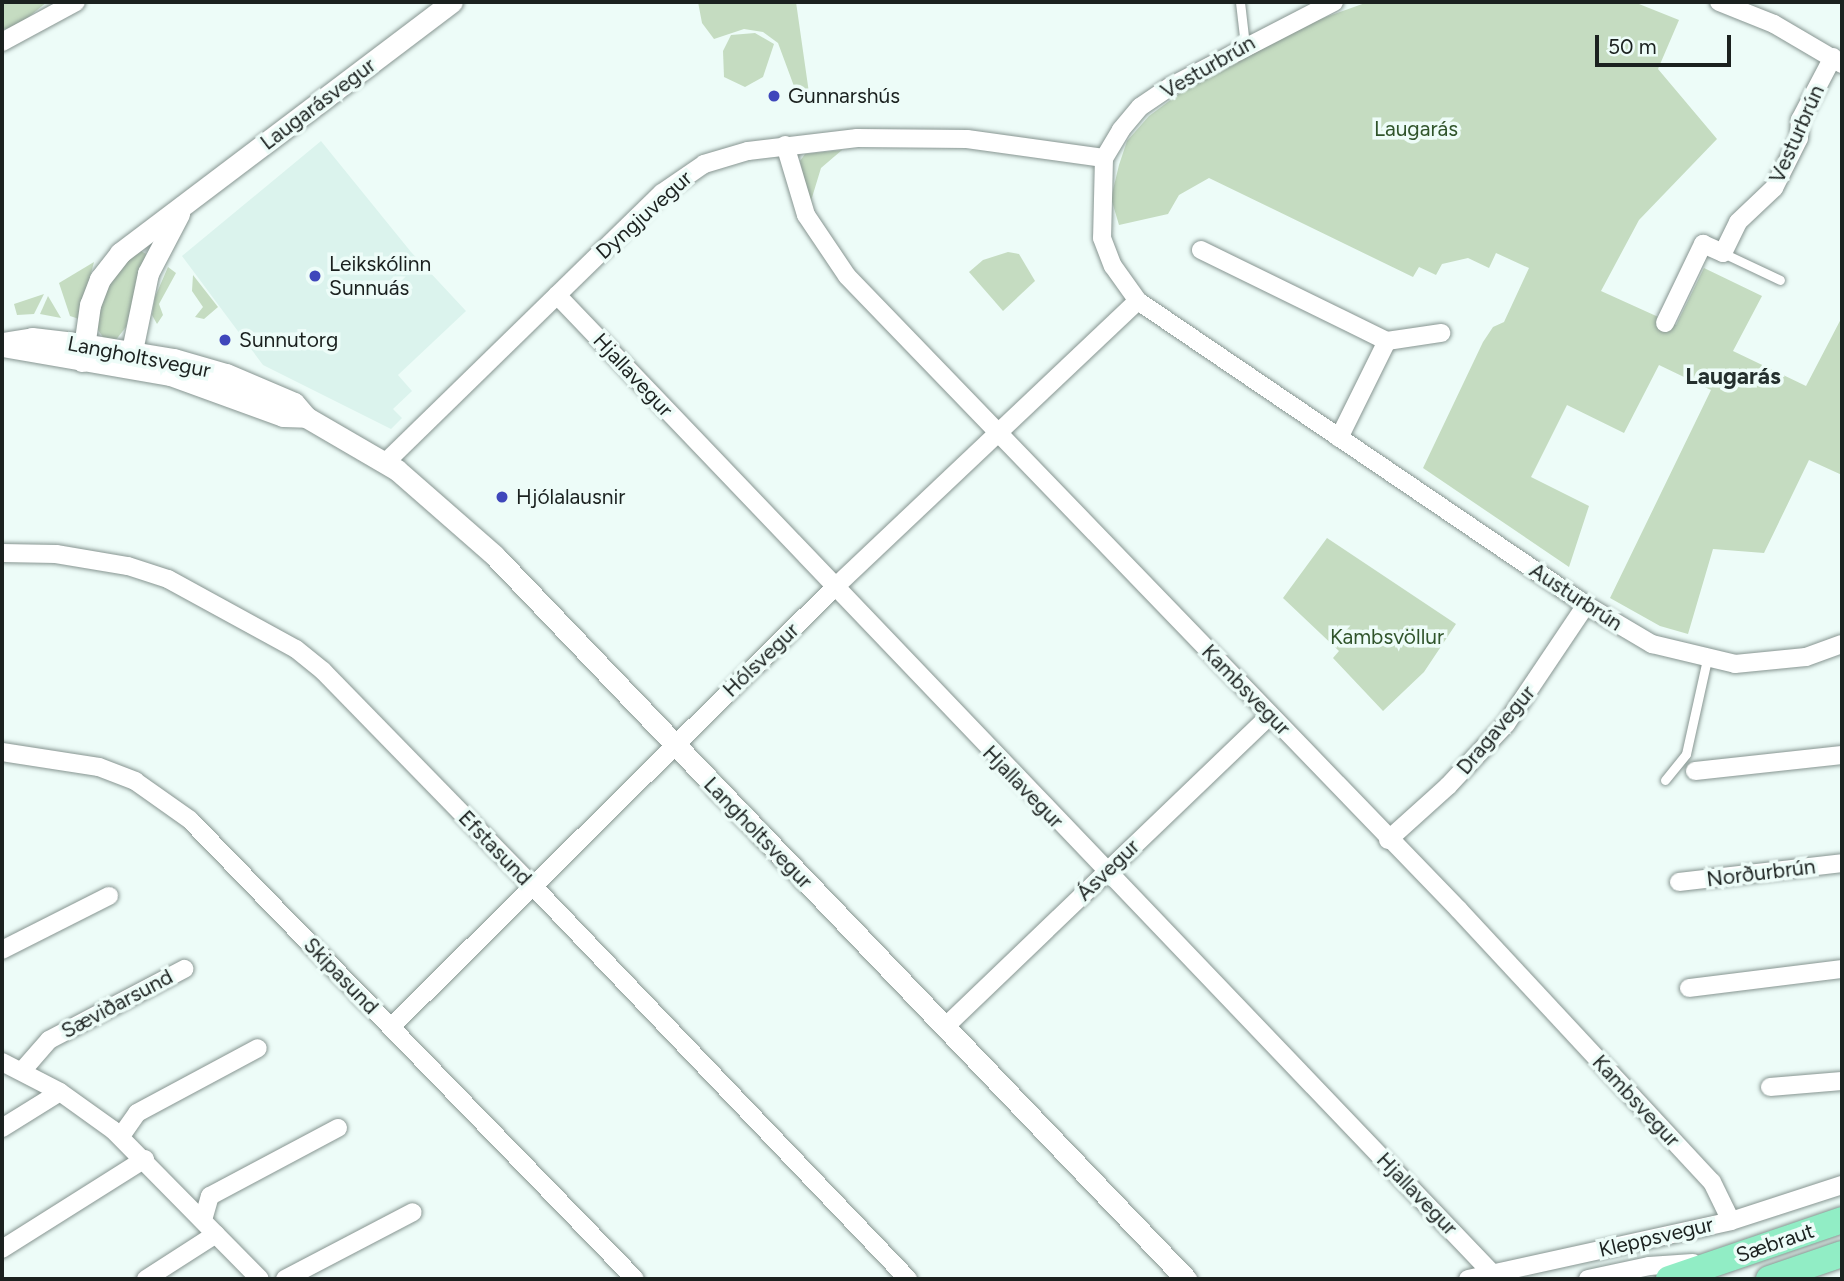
<!DOCTYPE html>
<html>
<head>
<meta charset="utf-8">
<style>
  body { margin:0 }
  #map { position:relative; width:1844px; height:1281px; overflow:hidden; background:#edfcf8; font-family:Figtree,sans-serif }
  div>[style] { position:absolute }
  [style*='--x'] { left:calc(var(--x)*1px); top:calc(var(--y)*1px); width:calc(var(--w)*1px); rotate:calc(var(--a)*1deg) }
  .built>* { inset:0; background:#dbf3ed }
  .green>* { inset:0; background:#c5dcc1 }
  .roads { filter:drop-shadow(0 0 2px #879591) drop-shadow(0 0 2px #879591) }
  .service>* { height:9px; margin:-4.5px; padding:0 4.5px; transform-origin:4.5px; border-radius:4.5px; background:#fff }
  .minor>* { height:18px; margin:-9px; padding:0 9px; transform-origin:9px; border-radius:9px; background:#fff }
  .tertiary>* { height:21px; margin:-10.5px; padding:0 10.5px; transform-origin:10.5px; border-radius:10.5px; background:#fff }
  .primary>* { height:26px; margin:-13px; padding:0 13px; transform-origin:13px; border-radius:13px; background:#91edc5 }
  .dots>* { width:19px; height:19px; translate:-50% -50%; box-sizing:border-box; border:4px solid #edfcf8; border-radius:50% }
  span { translate:-50% -50%; white-space:nowrap; text-align:center; line-height:1.15; -webkit-text-stroke:7px #edfcf8; paint-order:stroke }
  .street-label { font-size:21px; color:#1b211f }
  .poi-label { font-size:21px; color:#1b211f }
  .left { translate:0 -50%; text-align:left }
  .park-label { font-size:21px; color:#30542b }
  .neighbourhood-label { font-size:23px; color:#25302e; font-weight:700 }
  .frame { position:absolute; inset:0; border:4px solid #1b211f; pointer-events:none }
  .scale { position:absolute; left:1595px; top:35px; width:136px; height:32px; box-sizing:border-box; border:4px solid #1b211f; border-top:0; padding-left:9px; font-size:21px; line-height:24px; white-space:nowrap; color:#1b211f; -webkit-text-stroke:5px #edfcf8; paint-order:stroke }
</style>
</head>
<body>
<div id="map">
  <div class="built">
    <i style="clip-path:polygon(321px 141px,411px 252px,466px 311px,398px 375px,412px 391px,393px 409px,402px 418px,391px 429px,263px 365px,182px 256px)"></i>
  </div>
  <div class="green">
    <i style="clip-path:polygon(2px 2px,47px 2px,15px 28px,2px 29px)"></i>
    <i style="clip-path:polygon(698px 2px,796px 2px,809px 93px,798px 97px,778px 43px,763px 32px,744px 29px,714px 39px,702px 23px)"></i>
    <i style="clip-path:polygon(1368px 2px,1634px 2px,1679px 20px,1658px 69px,1717px 139px,1639px 220px,1601px 291px,1676px 325px,1704px 268px,1762px 296px,1733px 351px,1806px 386px,1842px 317px,1842px 475px,1809px 460px,1764px 553px,1713px 549px,1688px 634px,1660px 626px,1610px 598px,1711px 390px,1659px 365px,1624px 433px,1567px 405px,1531px 477px,1589px 506px,1569px 567px,1423px 468px,1483px 342px,1493px 327px,1504px 322px,1529px 268px,1496px 253px,1489px 268px,1468px 258px,1442px 264px,1436px 275px,1419px 267px,1413px 277px,1209px 178px,1179px 195px,1168px 214px,1119px 225px,1111px 198px,1119px 165px,1127px 141px,1149px 116px,1192px 84px,1309px 23px)"></i>
    <i style="clip-path:polygon(755px 33px,774px 44px,763px 77px,745px 87px,724px 77px,723px 51px,731px 35px)"></i>
    <i style="clip-path:polygon(842px 150px,821px 168px,810px 204px,800px 161px,805px 154px)"></i>
    <i style="clip-path:polygon(141px 251px,146px 254px,126px 327px,115px 341px,105px 340px,96px 327px,106px 285px,131px 254px)"></i>
    <i style="clip-path:polygon(1008px 252px,1019px 254px,1035px 281px,1003px 311px,969px 272px,983px 260px)"></i>
    <i style="clip-path:polygon(94px 262px,79px 319px,70px 316px,59px 283px)"></i>
    <i style="clip-path:polygon(168px 267px,176px 273px,159px 304px,163px 315px,157px 324px,152px 315px,155px 297px)"></i>
    <i style="clip-path:polygon(193px 275px,218px 307px,204px 319px,195px 317px,203px 307px,192px 291px)"></i>
    <i style="clip-path:polygon(44px 294px,34px 314px,17px 315px,14px 304px)"></i>
    <i style="clip-path:polygon(48px 296px,61px 318px,40px 314px)"></i>
    <i style="clip-path:polygon(1327px 538px,1456px 624px,1424px 672px,1383px 711px,1333px 658px,1339px 651px,1283px 598px)"></i>
  </div>
  <div class="roads">
    <div class="service">
      <i style="--x:1240;--y:2;--w:43;--a:83.4"></i>
      <i style="--x:1723;--y:253;--w:63;--a:25.3"></i>
      <i style="--x:1665;--y:780;--w:33;--a:-51"></i>
      <i style="--x:1686;--y:754;--w:97;--a:-77.5"></i>
    </div>
    <div class="minor">
      <i style="--x:1334;--y:2;--w:183;--a:152.7"></i>
      <i style="--x:1171;--y:86;--w:37;--a:146"></i>
      <i style="--x:1140;--y:107;--w:30;--a:130"></i>
      <i style="--x:1121;--y:130;--w:33;--a:121"></i>
      <i style="--x:1104;--y:158;--w:80;--a:91.4"></i>
      <i style="--x:1102;--y:238;--w:30;--a:69"></i>
      <i style="--x:1113;--y:266;--w:43;--a:54.5"></i>
      <i style="--x:1138;--y:301;--w:541;--a:34.16"></i>
      <i style="--x:1586;--y:605;--w:77;--a:30.6"></i>
      <i style="--x:1652;--y:644;--w:85;--a:13.5"></i>
      <i style="--x:1735;--y:664;--w:71;--a:-5.6"></i>
      <i style="--x:1806;--y:657;--w:38;--a:-20"></i>
      <i style="--x:1719;--y:2;--w:59;--a:21.8"></i>
      <i style="--x:1774;--y:24;--w:79;--a:30.5"></i>
      <i style="--x:2;--y:42;--w:84;--a:-28.4"></i>
      <i style="--x:785;--y:145;--w:73;--a:73.3"></i>
      <i style="--x:806;--y:215;--w:73;--a:56.1"></i>
      <i style="--x:847;--y:276;--w:881;--a:46.01"></i>
      <i style="--x:1459;--y:910;--w:371;--a:47.1"></i>
      <i style="--x:1712;--y:1182;--w:43;--a:64"></i>
      <i style="--x:1201;--y:250;--w:207;--a:26.1"></i>
      <i style="--x:1387;--y:341;--w:55;--a:-8.4"></i>
      <i style="--x:557;--y:295;--w:1354;--a:46.29"></i>
      <i style="--x:1665;--y:323;--w:88;--a:-64.3"></i>
      <i style="--x:1703;--y:244;--w:22;--a:24"></i>
      <i style="--x:1723;--y:253;--w:34;--a:-64"></i>
      <i style="--x:1738;--y:222;--w:50;--a:-43.4"></i>
      <i style="--x:1774;--y:188;--w:56;--a:-63.4"></i>
      <i style="--x:1799;--y:138;--w:18;--a:-87"></i>
      <i style="--x:1800;--y:120;--w:71;--a:-62.4"></i>
      <i style="--x:1339;--y:438;--w:108;--a:-63.7"></i>
      <i style="--x:386;--y:462;--w:385;--a:-44.3"></i>
      <i style="--x:662;--y:193;--w:51;--a:-34.6"></i>
      <i style="--x:704;--y:164;--w:46;--a:-16.5"></i>
      <i style="--x:748;--y:151;--w:110;--a:-6.8"></i>
      <i style="--x:857;--y:138;--w:110;--a:0.5"></i>
      <i style="--x:967;--y:139;--w:138;--a:7.9"></i>
      <i style="--x:2;--y:553;--w:54;--a:1.1"></i>
      <i style="--x:56;--y:554;--w:73;--a:9.5"></i>
      <i style="--x:128;--y:566;--w:42;--a:18"></i>
      <i style="--x:168;--y:579;--w:146;--a:28.7"></i>
      <i style="--x:296;--y:649;--w:35;--a:39"></i>
      <i style="--x:323;--y:671;--w:299;--a:45.7"></i>
      <i style="--x:532;--y:885;--w:545;--a:46.34"></i>
      <i style="--x:2;--y:752;--w:98;--a:8.8"></i>
      <i style="--x:99;--y:767;--w:39;--a:21"></i>
      <i style="--x:135;--y:781;--w:67;--a:35.3"></i>
      <i style="--x:190;--y:820;--w:639;--a:45.89"></i>
      <i style="--x:1695;--y:771;--w:148;--a:-6.2"></i>
      <i style="--x:1388;--y:840;--w:81;--a:-42"></i>
      <i style="--x:1448;--y:786;--w:85;--a:-46.9"></i>
      <i style="--x:1506;--y:724;--w:143;--a:-56.1"></i>
      <i style="--x:1679;--y:882;--w:164;--a:-6.6"></i>
      <i style="--x:2;--y:950;--w:120;--a:-26.8"></i>
      <i style="--x:1689;--y:988;--w:154;--a:-7.1"></i>
      <i style="--x:946;--y:1026;--w:449;--a:-43.8"></i>
      <i style="--x:391;--y:1027;--w:624;--a:-44.74"></i>
      <i style="--x:834;--y:588;--w:418;--a:-43.4"></i>
      <i style="--x:2;--y:1062;--w:65;--a:27.3"></i>
      <i style="--x:60;--y:1092;--w:65;--a:35.6"></i>
      <i style="--x:113;--y:1130;--w:209;--a:45.4"></i>
      <i style="--x:22;--y:1071;--w:41;--a:-48.9"></i>
      <i style="--x:49;--y:1040;--w:153;--a:-27.7"></i>
      <i style="--x:1770;--y:1087;--w:72;--a:-4.8"></i>
      <i style="--x:2;--y:1128;--w:68;--a:-31.8"></i>
      <i style="--x:121;--y:1136;--w:28;--a:-55"></i>
      <i style="--x:137;--y:1113;--w:137;--a:-28.2"></i>
      <i style="--x:203;--y:1220;--w:25;--a:-74"></i>
      <i style="--x:210;--y:1196;--w:145;--a:-28"></i>
      <i style="--x:2;--y:1249;--w:169;--a:-32.2"></i>
      <i style="--x:146;--y:1279;--w:83;--a:-32.7"></i>
      <i style="--x:285;--y:1279;--w:144;--a:-27.6"></i>
      <i style="--x:1468;--y:1279;--w:269;--a:-12.4"></i>
      <i style="--x:1731;--y:1221;--w:117;--a:-18"></i>
      <i style="--x:1588;--y:1279;--w:62;--a:-12"></i>
      <i style="--x:1649;--y:1266;--w:44;--a:-3.9"></i>
    </div>
    <div class="tertiary">
      <i style="--x:2;--y:343;--w:30;--a:-9"></i>
      <i style="--x:32;--y:338;--w:51;--a:6.7"></i>
      <i style="--x:83;--y:344;--w:92;--a:9.4"></i>
      <i style="--x:174;--y:359;--w:54;--a:16.1"></i>
      <i style="--x:226;--y:374;--w:74;--a:23.1"></i>
      <i style="--x:294;--y:403;--w:18;--a:49"></i>
      <i style="--x:306;--y:417;--w:105;--a:30.2"></i>
      <i style="--x:397;--y:470;--w:129;--a:41.2"></i>
      <i style="--x:494;--y:555;--w:1002;--a:46.29"></i>
      <i style="--x:2;--y:346;--w:170;--a:9.8"></i>
      <i style="--x:170;--y:375;--w:120;--a:19.9"></i>
      <i style="--x:283;--y:416;--w:23;--a:2"></i>
      <i style="--x:82;--y:361;--w:57;--a:-81.9"></i>
      <i style="--x:90;--y:305;--w:28;--a:-69"></i>
      <i style="--x:100;--y:279;--w:33;--a:-52"></i>
      <i style="--x:120;--y:253;--w:416;--a:-37.1"></i>
      <i style="--x:129;--y:365;--w:94;--a:-78.3"></i>
      <i style="--x:148;--y:273;--w:67;--a:-62.3"></i>
    </div>
    <div class="primary">
      <i style="--x:1669;--y:1279;--w:183;--a:-18.8"></i>
      <i style="--x:1769;--y:1279;--w:77;--a:-18.9"></i>
    </div>
  </div>
  <div class="dots">
    <i style="left:774px;top:96px;background:#3f47bb"></i>
    <i style="left:315px;top:276px;background:#3f47bb"></i>
    <i style="left:225px;top:340px;background:#3f47bb"></i>
    <i style="left:502px;top:497px;background:#3f47bb"></i>
  </div>
  <div class="street-label">
    <span style="left:1208px;top:67px;rotate:-30deg">Vesturbrún</span>
    <span style="left:318px;top:104px;rotate:-37deg">Laugarásvegur</span>
    <span style="left:1797px;top:134px;rotate:-66deg">Vesturbrún</span>
    <span style="left:644px;top:215px;rotate:-42deg">Dyngjuvegur</span>
    <span style="left:139px;top:357px;rotate:11deg">Langholtsvegur</span>
    <span style="left:633px;top:375px;rotate:47deg">Hjallavegur</span>
    <span style="left:1576px;top:597px;rotate:33deg">Austurbrún</span>
    <span style="left:761px;top:660px;rotate:-44deg">Hólsvegur</span>
    <span style="left:1246px;top:690px;rotate:46deg">Kambsvegur</span>
    <span style="left:1496px;top:730px;rotate:-50deg">Dragavegur</span>
    <span style="left:1023px;top:787px;rotate:46deg">Hjallavegur</span>
    <span style="left:758px;top:833px;rotate:46deg">Langholtsvegur</span>
    <span style="left:495px;top:848px;rotate:46deg">Efstasund</span>
    <span style="left:1108px;top:870px;rotate:-44deg">Ásvegur</span>
    <span style="left:1761px;top:873px;rotate:-7deg">Norðurbrún</span>
    <span style="left:341px;top:976px;rotate:46deg">Skipasund</span>
    <span style="left:117px;top:1004px;rotate:-28deg">Sæviðarsund</span>
    <span style="left:1636px;top:1101px;rotate:47deg">Kambsvegur</span>
    <span style="left:1417px;top:1194px;rotate:46deg">Hjallavegur</span>
    <span style="left:1656px;top:1237px;rotate:-13deg">Kleppsvegur</span>
    <span style="left:1775px;top:1243px;rotate:-19deg">Sæbraut</span>
  </div>
  <div class="poi-label">
    <span class="left" style="left:788px;top:96px">Gunnarshús</span>
    <span class="left" style="left:329px;top:276px">Leikskólinn<br>Sunnuás</span>
    <span class="left" style="left:239px;top:340px">Sunnutorg</span>
    <span class="left" style="left:516px;top:497px">Hjólalausnir</span>
  </div>
  <div class="park-label">
    <span style="left:1416px;top:129px">Laugarás</span>
    <span style="left:1387px;top:637px">Kambsvöllur</span>
  </div>
  <div class="neighbourhood-label">
    <span style="left:1733px;top:376px">Laugarás</span>
  </div>
  <div class="frame"></div>
  <div class="scale">50 m</div>
</div>
</body>
</html>
